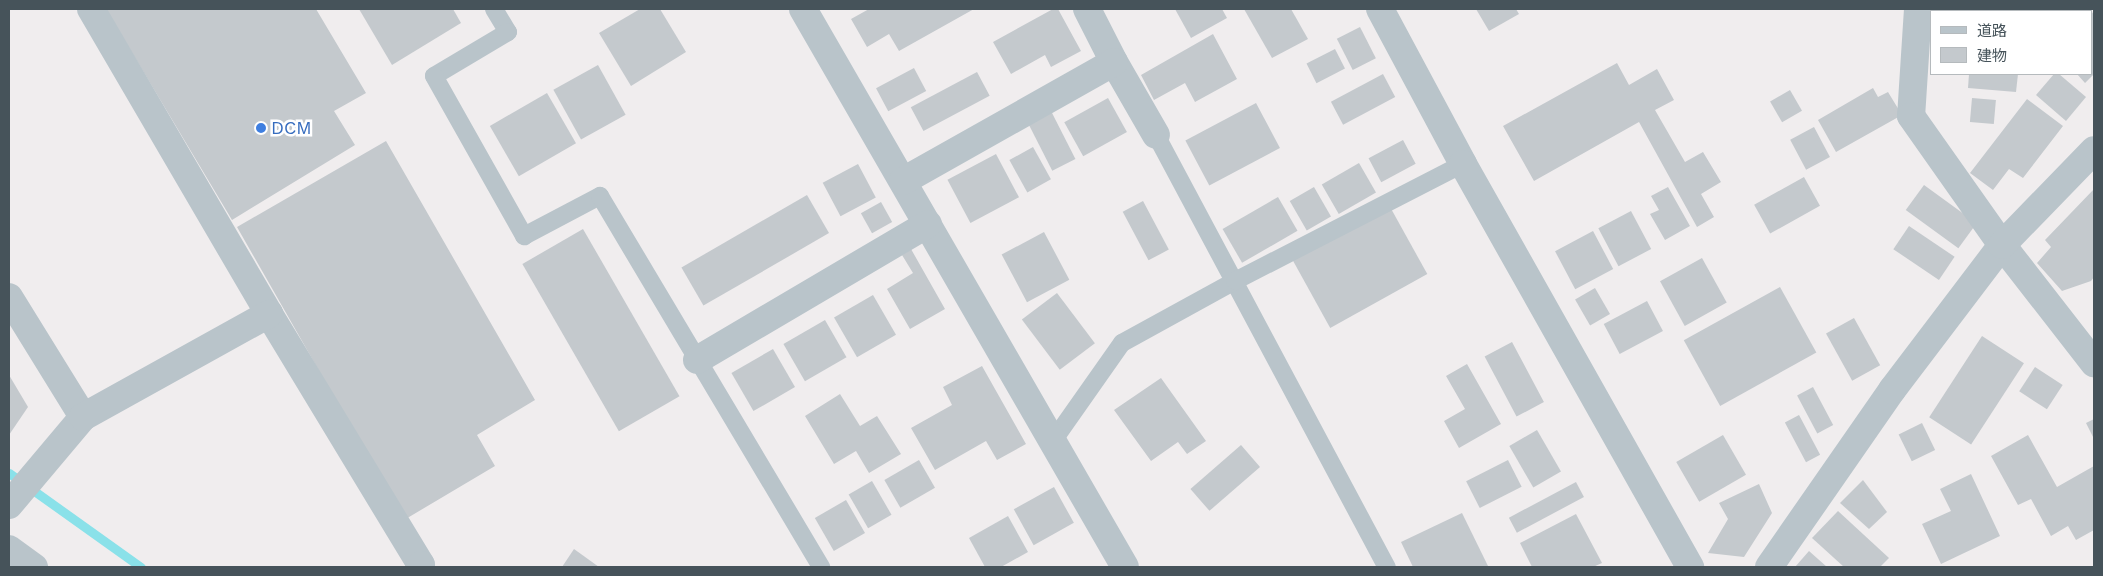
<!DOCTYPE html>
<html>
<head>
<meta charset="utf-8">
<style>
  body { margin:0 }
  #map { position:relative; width:2103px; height:576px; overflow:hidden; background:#f0edee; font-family:"Work Sans","Noto Sans JP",sans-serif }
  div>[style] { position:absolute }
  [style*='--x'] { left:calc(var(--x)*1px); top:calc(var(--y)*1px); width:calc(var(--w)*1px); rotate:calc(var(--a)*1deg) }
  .stream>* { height:9px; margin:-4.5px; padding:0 4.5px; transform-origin:4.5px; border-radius:4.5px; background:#8ae1e9 }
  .building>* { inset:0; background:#c4c9cd; transform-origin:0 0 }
  .service>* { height:18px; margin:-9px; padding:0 9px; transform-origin:9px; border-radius:9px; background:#b9c4ca }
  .minor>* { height:28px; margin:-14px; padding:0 14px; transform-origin:14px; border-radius:14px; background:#b9c4ca }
  .tertiary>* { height:28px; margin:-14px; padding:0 14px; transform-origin:14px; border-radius:14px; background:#b9c4ca }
  .dots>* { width:14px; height:14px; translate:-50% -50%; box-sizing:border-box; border:2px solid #fff; border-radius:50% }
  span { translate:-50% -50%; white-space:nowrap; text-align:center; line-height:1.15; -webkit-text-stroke:5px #fff; paint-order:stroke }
  .shop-label { font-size:18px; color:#366cbe }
  .left { translate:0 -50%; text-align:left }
  .frame { position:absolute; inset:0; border:10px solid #46535a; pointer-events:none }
  .legend { position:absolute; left:1930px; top:10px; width:162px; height:65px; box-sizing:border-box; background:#fff; border:1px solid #b5babd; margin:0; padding:6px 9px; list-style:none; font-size:15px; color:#46535a }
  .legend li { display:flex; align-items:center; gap:10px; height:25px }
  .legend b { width:25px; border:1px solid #b5babd }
</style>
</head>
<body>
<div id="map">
  <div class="stream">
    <i style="--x:9;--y:473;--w:162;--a:35.5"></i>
  </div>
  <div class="building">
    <i style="clip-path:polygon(106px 9px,316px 9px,366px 93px,334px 111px,355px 145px,232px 220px)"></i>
    <i style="clip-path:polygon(359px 9px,453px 9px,461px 23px,392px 65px)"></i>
    <i style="clip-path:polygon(640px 9px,660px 9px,686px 52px,631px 86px,599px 33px)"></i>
    <i style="clip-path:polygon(869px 9px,974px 9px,899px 51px,889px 34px,867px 47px,851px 19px)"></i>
    <i style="clip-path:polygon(1053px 9px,1058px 9px,1081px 51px,1051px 67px,1045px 55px,1011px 74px,993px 42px)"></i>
    <i style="clip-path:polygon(1175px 9px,1222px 9px,1227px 18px,1191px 38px)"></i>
    <i style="clip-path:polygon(1244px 9px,1291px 9px,1308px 39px,1272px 58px)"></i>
    <i style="clip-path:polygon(1476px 9px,1516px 9px,1519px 14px,1489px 31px)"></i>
    <i style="clip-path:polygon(2072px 9px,2089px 9px,2091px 11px,2069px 11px)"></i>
    <i style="clip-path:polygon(2092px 12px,2094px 15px,2094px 74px,2085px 83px,2077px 74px,2092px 74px)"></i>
    <i style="left:1360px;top:27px;width:35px;height:26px;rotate:63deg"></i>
    <i style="clip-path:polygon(1213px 34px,1237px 79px,1195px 102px,1185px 83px,1154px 100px,1141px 75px)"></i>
    <i style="left:1335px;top:49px;width:22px;height:32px;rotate:63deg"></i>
    <i style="clip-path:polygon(1617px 63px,1629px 85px,1657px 69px,1674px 100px,1655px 110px,1685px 162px,1703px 152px,1721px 182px,1701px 194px,1714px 217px,1697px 227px,1639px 122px,1534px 181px,1503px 126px)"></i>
    <i style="left:598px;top:65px;width:57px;height:51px;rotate:61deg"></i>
    <i style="left:914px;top:68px;width:26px;height:43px;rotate:62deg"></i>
    <i style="left:977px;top:72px;width:27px;height:75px;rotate:62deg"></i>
    <i style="left:1383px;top:74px;width:26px;height:59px;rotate:62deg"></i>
    <i style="clip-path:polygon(1969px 74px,2018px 74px,2016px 92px,1968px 88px)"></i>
    <i style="clip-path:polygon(2054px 74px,2059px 74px,2086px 97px,2066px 121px,2036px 95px)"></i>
    <i style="clip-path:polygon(1873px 88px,1878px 97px,1888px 92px,1902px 115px,1836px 152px,1818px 120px)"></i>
    <i style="left:1790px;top:90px;width:24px;height:23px;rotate:60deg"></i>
    <i style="left:547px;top:93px;width:58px;height:66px;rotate:60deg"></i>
    <i style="left:1108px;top:98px;width:39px;height:50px;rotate:61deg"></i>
    <i style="left:1972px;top:98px;width:24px;height:24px;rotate:5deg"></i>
    <i style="clip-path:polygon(2027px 99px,2063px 126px,2023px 178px,2009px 169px,1993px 190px,1970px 173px)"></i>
    <i style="left:1256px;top:103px;width:51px;height:80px;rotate:62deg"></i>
    <i style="left:1050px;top:109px;width:56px;height:26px;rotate:63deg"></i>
    <i style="left:1814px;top:127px;width:34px;height:27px;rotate:62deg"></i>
    <i style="left:1403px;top:140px;width:27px;height:39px;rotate:62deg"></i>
    <i style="clip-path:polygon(386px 141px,535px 400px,477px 435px,495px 466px,404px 520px,237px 227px)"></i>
    <i style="left:1033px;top:147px;width:37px;height:27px;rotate:61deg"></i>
    <i style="left:996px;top:154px;width:49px;height:55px;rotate:62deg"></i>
    <i style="left:1359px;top:163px;width:34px;height:43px;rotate:60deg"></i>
    <i style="left:858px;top:164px;width:38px;height:40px;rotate:62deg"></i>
    <i style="left:1804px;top:177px;width:33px;height:57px;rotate:61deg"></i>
    <i style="left:1924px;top:185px;width:65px;height:31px;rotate:36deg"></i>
    <i style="left:1314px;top:187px;width:34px;height:28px;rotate:60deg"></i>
    <i style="clip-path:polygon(1668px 187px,1690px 226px,1665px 240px,1650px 214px,1659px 210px,1651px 196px)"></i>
    <i style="clip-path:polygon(2094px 189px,2094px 277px,2091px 281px,2062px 291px,2037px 263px,2051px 247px,2045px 240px)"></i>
    <i style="left:807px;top:195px;width:44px;height:145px;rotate:60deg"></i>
    <i style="left:1278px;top:197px;width:39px;height:64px;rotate:60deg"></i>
    <i style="left:1143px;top:201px;width:55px;height:23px;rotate:62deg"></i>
    <i style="left:881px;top:202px;width:23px;height:23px;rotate:61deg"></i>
    <i style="left:1389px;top:205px;width:79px;height:111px;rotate:61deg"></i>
    <i style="left:1631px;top:211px;width:43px;height:37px;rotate:62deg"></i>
    <i style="left:1909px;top:226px;width:55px;height:28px;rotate:34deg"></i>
    <i style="left:583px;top:229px;width:193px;height:70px;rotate:60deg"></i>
    <i style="left:1593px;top:231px;width:43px;height:43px;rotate:62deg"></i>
    <i style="left:1044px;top:232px;width:54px;height:48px;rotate:62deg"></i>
    <i style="clip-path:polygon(911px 249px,945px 309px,910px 329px,887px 289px,913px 273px,902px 255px)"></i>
    <i style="left:1702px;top:258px;width:51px;height:48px;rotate:61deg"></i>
    <i style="left:1780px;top:287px;width:75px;height:110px;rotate:61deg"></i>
    <i style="left:1595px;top:288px;width:30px;height:23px;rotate:60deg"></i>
    <i style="left:1057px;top:293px;width:63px;height:44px;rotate:53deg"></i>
    <i style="left:873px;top:295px;width:46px;height:45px;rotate:60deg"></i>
    <i style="left:1647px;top:301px;width:34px;height:49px;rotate:62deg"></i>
    <i style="left:1854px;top:318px;width:54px;height:32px;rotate:61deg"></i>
    <i style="left:825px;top:320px;width:43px;height:48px;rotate:60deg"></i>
    <i style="left:1982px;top:336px;width:50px;height:97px;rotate:33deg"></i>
    <i style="left:1512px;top:342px;width:68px;height:31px;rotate:62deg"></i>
    <i style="left:773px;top:349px;width:44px;height:48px;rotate:60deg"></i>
    <i style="clip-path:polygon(1467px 364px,1501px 424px,1459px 448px,1444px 421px,1465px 409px,1446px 376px)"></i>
    <i style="clip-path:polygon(982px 366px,1026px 444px,997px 460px,986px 441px,935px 470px,911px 428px,952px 405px,943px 387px)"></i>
    <i style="left:2035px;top:367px;width:33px;height:29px;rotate:33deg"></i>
    <i style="clip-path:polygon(9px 375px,28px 407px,9px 435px)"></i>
    <i style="clip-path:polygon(1161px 378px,1206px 441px,1187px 454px,1178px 442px,1151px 461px,1114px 410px)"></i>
    <i style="left:1813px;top:387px;width:43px;height:18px;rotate:62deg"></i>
    <i style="clip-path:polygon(840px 394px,860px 426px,877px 416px,901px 454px,869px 473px,856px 451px,834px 464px,805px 416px)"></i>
    <i style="left:1799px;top:415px;width:45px;height:16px;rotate:62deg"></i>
    <i style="clip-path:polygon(2094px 419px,2094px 439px,2086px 423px)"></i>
    <i style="left:1922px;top:423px;width:30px;height:26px;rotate:64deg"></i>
    <i style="left:1537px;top:430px;width:48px;height:32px;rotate:60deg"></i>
    <i style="left:1723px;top:435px;width:46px;height:54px;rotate:60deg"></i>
    <i style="clip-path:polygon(2028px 435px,2057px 487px,2094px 466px,2094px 530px,2076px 540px,2068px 526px,2051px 536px,2031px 499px,2018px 505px,1991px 456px)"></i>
    <i style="left:1241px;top:445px;width:29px;height:67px;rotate:49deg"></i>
    <i style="left:919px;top:460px;width:32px;height:40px;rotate:60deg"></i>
    <i style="left:1508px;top:460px;width:30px;height:47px;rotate:63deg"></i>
    <i style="clip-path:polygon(1971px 474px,2000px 536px,1941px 564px,1922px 524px,1951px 511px,1940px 489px)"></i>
    <i style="clip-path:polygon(1863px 480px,1887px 512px,1869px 529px,1840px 503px)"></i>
    <i style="left:872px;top:481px;width:39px;height:27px;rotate:60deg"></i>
    <i style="left:1576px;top:482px;width:17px;height:76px;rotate:62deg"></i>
    <i style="clip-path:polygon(1759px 484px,1772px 513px,1744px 557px,1708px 553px,1728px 519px,1719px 503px)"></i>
    <i style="left:1054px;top:487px;width:41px;height:46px;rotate:61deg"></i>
    <i style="left:846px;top:500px;width:38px;height:36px;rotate:60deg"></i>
    <i style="clip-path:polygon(1838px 511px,1889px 558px,1880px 567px,1844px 567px,1812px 538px)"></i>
    <i style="clip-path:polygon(1462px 513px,1488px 566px,1413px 567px,1401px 542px)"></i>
    <i style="clip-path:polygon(1576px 514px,1602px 563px,1593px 567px,1532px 567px,1520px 543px)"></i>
    <i style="clip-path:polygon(1008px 516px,1028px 552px,1001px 567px,985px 567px,969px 538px)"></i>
    <i style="clip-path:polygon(574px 549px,599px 567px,562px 567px)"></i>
    <i style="clip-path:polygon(1809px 551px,1827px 567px,1795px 567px)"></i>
  </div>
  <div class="service">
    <i style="--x:494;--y:9;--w:27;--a:59"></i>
    <i style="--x:508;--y:32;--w:86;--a:149.3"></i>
    <i style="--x:434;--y:76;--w:184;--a:60.6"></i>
    <i style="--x:524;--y:236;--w:86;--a:-27.8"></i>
    <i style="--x:600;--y:196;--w:432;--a:59.2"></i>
    <i style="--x:1156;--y:135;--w:490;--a:61.9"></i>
    <i style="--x:1053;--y:441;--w:120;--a:-54.9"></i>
    <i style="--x:1122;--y:343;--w:129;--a:-28.8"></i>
    <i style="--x:1235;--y:281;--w:256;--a:-27.2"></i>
  </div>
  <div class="minor">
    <i style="--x:91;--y:9;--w:353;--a:59.7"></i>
    <i style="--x:269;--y:314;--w:293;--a:58.8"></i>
    <i style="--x:421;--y:565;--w:2;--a:117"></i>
    <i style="--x:803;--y:9;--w:644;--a:60.01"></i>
    <i style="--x:1087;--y:9;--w:59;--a:63"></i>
    <i style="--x:1114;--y:62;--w:84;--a:60.1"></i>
    <i style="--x:1918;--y:9;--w:107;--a:93.7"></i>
    <i style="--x:1911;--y:116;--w:158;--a:54.8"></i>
    <i style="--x:2002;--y:245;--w:150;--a:52.1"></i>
    <i style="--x:903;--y:181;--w:242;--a:-29.4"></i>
    <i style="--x:9;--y:297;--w:141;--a:58.3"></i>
    <i style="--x:697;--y:360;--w:268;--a:-30.5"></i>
    <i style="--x:9;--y:505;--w:115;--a:-49.9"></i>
    <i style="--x:83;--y:417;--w:213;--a:-29"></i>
  </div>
  <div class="tertiary">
    <i style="--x:1380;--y:9;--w:176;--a:61.8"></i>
    <i style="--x:1463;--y:164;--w:463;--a:60.6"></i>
    <i style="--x:9;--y:549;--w:31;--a:36"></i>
    <i style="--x:1769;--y:567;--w:216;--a:-55.2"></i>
    <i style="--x:1892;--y:390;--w:182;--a:-52.8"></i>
    <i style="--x:2002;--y:245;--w:132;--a:-45.9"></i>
  </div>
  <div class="dots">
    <i style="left:261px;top:128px;background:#3f7fe0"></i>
  </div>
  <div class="shop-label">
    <span class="left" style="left:271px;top:128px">DCM</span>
  </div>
  <div class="frame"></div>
  <ul class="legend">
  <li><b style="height:6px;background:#b9c4ca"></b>道路</li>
  <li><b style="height:14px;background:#c4c9cd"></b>建物</li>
  </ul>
</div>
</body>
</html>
